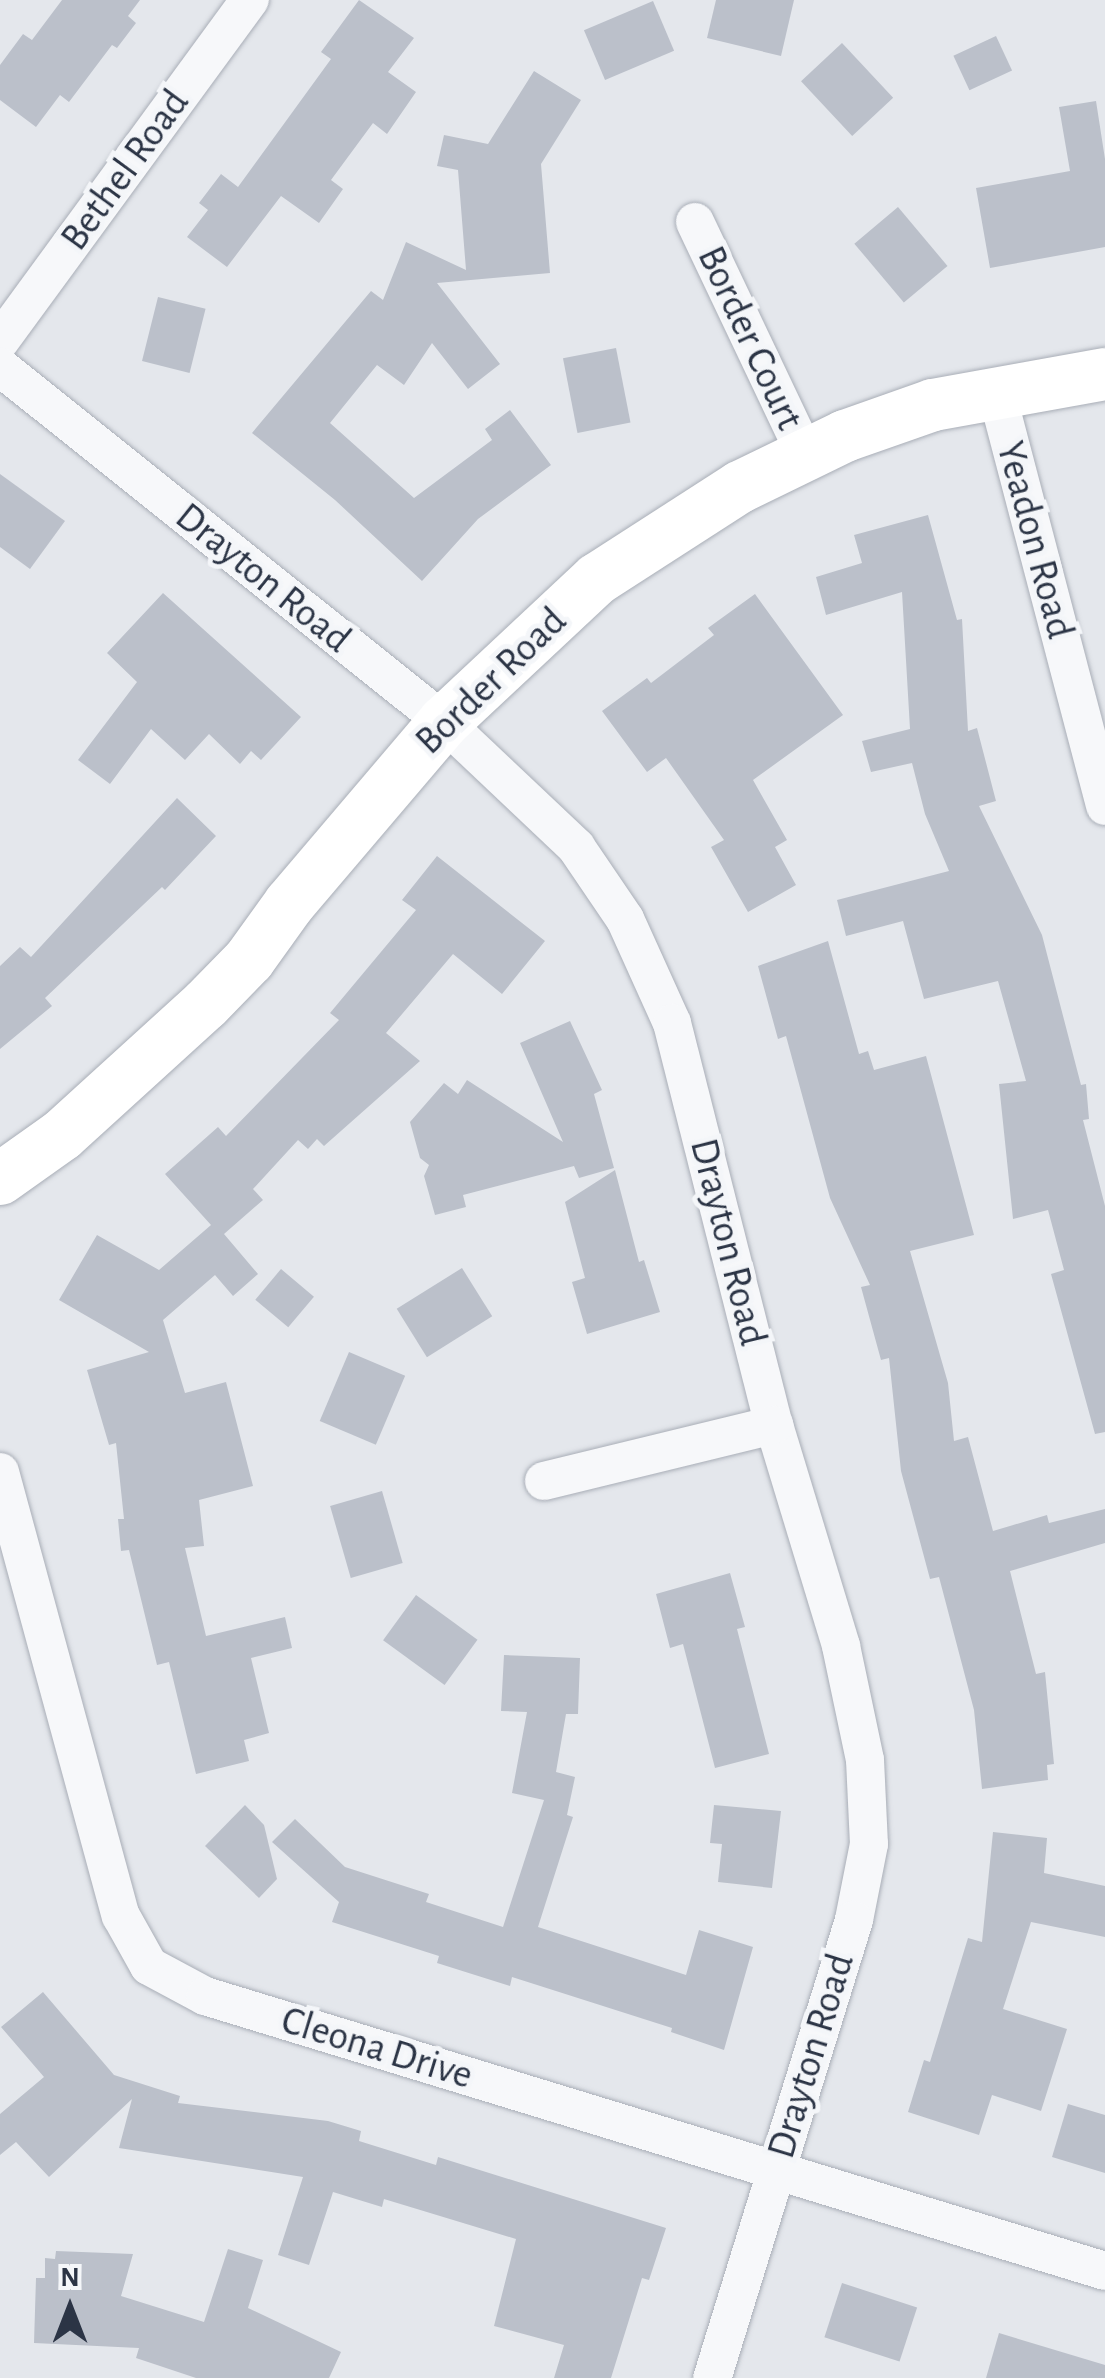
<!DOCTYPE html>
<html>
<head>
<meta charset="utf-8">
<style>
  body { margin:0 }
  #map { position:relative; width:1105px; height:2378px; overflow:hidden; background:#e4e7ec; font-family:"Alegreya Sans",sans-serif }
  div>[style] { position:absolute }
  [style*='--x'] { left:calc(var(--x)*1px); top:calc(var(--y)*1px); width:calc(var(--w)*1px); rotate:calc(var(--a)*1deg) }
  .building>* { inset:0; background:#bbc0ca; transform-origin:0 0 }
  .roads { filter:drop-shadow(0 0 2px #a9aeb7) drop-shadow(0 0 2px #a9aeb7) }
  .street>* { height:38px; margin:-19px; padding:0 19px; transform-origin:19px; border-radius:19px; background:#f7f8fa }
  .secondary>* { height:52px; margin:-26px; padding:0 26px; transform-origin:26px; border-radius:26px; background:#fff }
  span { translate:-50% -50%; white-space:nowrap; text-align:center; line-height:1.15; -webkit-text-stroke:10px #f4f6f9; paint-order:stroke }
  .street-label { font-size:40px; color:#2b3445 }
  .north { position:absolute; left:20px; top:2258px; width:100px; height:100px; -webkit-text-stroke:8px #f4f6f9; paint-order:stroke; rotate:0deg; font-size:28px; font-weight:700; line-height:40px; text-align:center; color:#2b3445 }
  .north::after { content:''; display:block; margin:auto; width:35px; height:45px; background:#2b3445; clip-path:polygon(50% 0,100% 100%,50% 72%,0 100%) }
</style>
</head>
<body>
<div id="map">
  <div class="building">
    <i style="clip-path:polygon(62px 0,140px 0,128px 16px,136px 23px,117px 48px,112px 45px,69px 102px,60px 95px,36px 127px,0 100px,0 65px,23px 34px,32px 40px)"></i>
    <i style="clip-path:polygon(359px 0,414px 38px,388px 72px,416px 92px,387px 134px,373px 123px,331px 180px,343px 189px,319px 223px,281px 196px,227px 267px,187px 237px,208px 210px,199px 203px,221px 174px,238px 187px,331px 59px,321px 52px)"></i>
    <i style="clip-path:polygon(716px 0,794px 0,781px 56px,707px 38px)"></i>
    <i style="left:653px;top:1px;width:54px;height:75px;rotate:67deg"></i>
    <i style="left:996px;top:36px;width:38px;height:47px;rotate:65deg"></i>
    <i style="left:842px;top:43px;width:75px;height:56px;rotate:47deg"></i>
    <i style="clip-path:polygon(534px 71px,581px 100px,541px 164px,550px 273px,437px 283px,500px 364px,468px 389px,432px 343px,404px 385px,377px 365px,330px 423px,414px 498px,492px 440px,485px 429px,510px 410px,551px 465px,478px 519px,422px 581px,335px 500px,252px 433px,371px 291px,383px 300px,406px 242px,466px 270px,458px 170px,437px 166px,444px 135px,488px 144px)"></i>
    <i style="clip-path:polygon(1096px 101px,1105px 159px,1105px 247px,990px 268px,976px 188px,1070px 171px,1059px 107px)"></i>
    <i style="left:898px;top:207px;width:77px;height:57px;rotate:50deg"></i>
    <i style="left:158px;top:297px;width:49px;height:66px;rotate:14deg"></i>
    <i style="left:616px;top:348px;width:76px;height:54px;rotate:79deg"></i>
    <i style="clip-path:polygon(0 474px,65px 521px,30px 569px,0 547px)"></i>
    <i style="clip-path:polygon(928px 515px,957px 620px,962px 619px,968px 731px,977px 728px,996px 801px,979px 806px,1042px 935px,1081px 1085px,1086px 1084px,1089px 1119px,1083px 1120px,1105px 1206px,1105px 1432px,1095px 1434px,1051px 1274px,1064px 1270px,1048px 1210px,1013px 1219px,999px 1084px,1026px 1081px,998px 981px,924px 999px,903px 921px,846px 936px,837px 900px,949px 871px,925px 814px,912px 763px,871px 772px,862px 741px,910px 729px,902px 592px,826px 615px,816px 577px,862px 563px,854px 535px)"></i>
    <i style="clip-path:polygon(163px 593px,301px 717px,261px 760px,251px 751px,240px 764px,209px 734px,185px 760px,151px 729px,110px 784px,78px 760px,137px 682px,107px 653px)"></i>
    <i style="clip-path:polygon(755px 594px,843px 715px,753px 780px,787px 840px,775px 847px,796px 885px,748px 912px,711px 847px,724px 840px,666px 758px,647px 772px,602px 711px,647px 678px,651px 683px,714px 635px,708px 628px)"></i>
    <i style="clip-path:polygon(177px 798px,216px 836px,165px 890px,162px 887px,45px 998px,52px 1006px,0 1049px,0 966px,20px 947px,31px 957px)"></i>
    <i style="clip-path:polygon(437px 856px,545px 941px,502px 994px,453px 954px,386px 1033px,420px 1061px,324px 1146px,317px 1139px,308px 1149px,298px 1140px,253px 1189px,263px 1200px,224px 1234px,258px 1274px,233px 1296px,215px 1275px,163px 1320px,185px 1393px,226px 1382px,253px 1486px,199px 1500px,204px 1546px,185px 1548px,206px 1636px,285px 1617px,292px 1648px,251px 1658px,269px 1733px,244px 1740px,249px 1761px,196px 1774px,169px 1662px,157px 1665px,129px 1550px,121px 1551px,118px 1519px,124px 1519px,116px 1443px,109px 1445px,87px 1370px,149px 1352px,59px 1300px,97px 1235px,159px 1270px,211px 1225px,165px 1174px,218px 1127px,226px 1136px,339px 1020px,330px 1013px,416px 910px,402px 900px)"></i>
    <i style="clip-path:polygon(828px 941px,859px 1054px,868px 1051px,874px 1070px,926px 1056px,974px 1235px,910px 1251px,948px 1383px,954px 1441px,968px 1437px,993px 1531px,1047px 1515px,1049px 1523px,1105px 1509px,1105px 1543px,1010px 1571px,1036px 1674px,1045px 1672px,1054px 1764px,1047px 1765px,1048px 1780px,982px 1789px,974px 1710px,939px 1577px,930px 1579px,901px 1471px,889px 1358px,881px 1360px,861px 1287px,870px 1285px,830px 1198px,786px 1036px,778px 1039px,758px 966px)"></i>
    <i style="clip-path:polygon(570px 1021px,602px 1090px,594px 1094px,614px 1168px,579px 1178px,574px 1166px,463px 1195px,466px 1207px,435px 1215px,424px 1176px,429px 1165px,420px 1158px,410px 1122px,444px 1083px,458px 1094px,467px 1080px,563px 1142px,520px 1043px)"></i>
    <i style="clip-path:polygon(615px 1170px,639px 1262px,644px 1260px,660px 1312px,587px 1334px,572px 1282px,585px 1278px,565px 1202px)"></i>
    <i style="left:462px;top:1268px;width:57px;height:77px;rotate:58deg"></i>
    <i style="left:281px;top:1269px;width:43px;height:40px;rotate:40deg"></i>
    <i style="left:349px;top:1352px;width:61px;height:75px;rotate:23deg"></i>
    <i style="left:382px;top:1491px;width:75px;height:54px;rotate:74deg"></i>
    <i style="clip-path:polygon(730px 1573px,745px 1627px,737px 1629px,769px 1754px,715px 1768px,683px 1644px,670px 1648px,656px 1594px)"></i>
    <i style="left:416px;top:1595px;width:76px;height:56px;rotate:36deg"></i>
    <i style="clip-path:polygon(504px 1655px,580px 1658px,578px 1714px,566px 1714px,556px 1772px,575px 1777px,567px 1815px,573px 1817px,538px 1927px,686px 1975px,699px 1930px,753px 1947px,724px 2050px,671px 2032px,672px 2028px,512px 1977px,510px 1986px,437px 1963px,439px 1956px,332px 1922px,339px 1902px,272px 1842px,295px 1819px,345px 1867px,429px 1894px,426px 1902px,503px 1927px,544px 1800px,512px 1793px,527px 1712px,501px 1711px)"></i>
    <i style="clip-path:polygon(245px 1805px,264px 1825px,277px 1879px,259px 1898px,205px 1846px)"></i>
    <i style="clip-path:polygon(714px 1805px,781px 1811px,772px 1888px,718px 1882px,722px 1844px,710px 1843px)"></i>
    <i style="clip-path:polygon(993px 1832px,1047px 1838px,1044px 1873px,1105px 1886px,1105px 1937px,1031px 1922px,1003px 2009px,1067px 2029px,1041px 2111px,992px 2095px,979px 2135px,908px 2112px,924px 2060px,930px 2062px,968px 1938px,982px 1942px)"></i>
    <i style="clip-path:polygon(43px 1992px,114px 2075px,180px 2096px,178px 2103px,328px 2121px,361px 2131px,359px 2141px,436px 2165px,438px 2157px,666px 2228px,649px 2280px,642px 2278px,611px 2378px,554px 2378px,564px 2345px,494px 2326px,516px 2239px,384px 2199px,382px 2207px,333px 2192px,309px 2265px,278px 2255px,303px 2177px,119px 2148px,132px 2099px,49px 2177px,16px 2142px,0 2155px,0 2114px,44px 2077px,1px 2027px)"></i>
    <i style="clip-path:polygon(1068px 2104px,1105px 2115px,1105px 2173px,1052px 2157px)"></i>
    <i style="clip-path:polygon(228px 2249px,263px 2260px,248px 2308px,341px 2352px,329px 2378px,196px 2378px,136px 2358px,139px 2348px,34px 2343px,36px 2278px,45px 2278px,45px 2258px,55px 2259px,56px 2251px,133px 2254px,121px 2296px,204px 2322px)"></i>
    <i style="left:842px;top:2283px;width:79px;height:57px;rotate:18deg"></i>
    <i style="clip-path:polygon(999px 2333px,1105px 2365px,1105px 2378px,986px 2378px)"></i>
  </div>
  <div class="roads">
    <div class="street">
      <i style="--x:695;--y:222;--w:257;--a:64.6"></i>
      <i style="--x:0;--y:341;--w:423;--a:-53.8"></i>
      <i style="--x:0;--y:367;--w:568;--a:38.64"></i>
      <i style="--x:444;--y:722;--w:182;--a:43.4"></i>
      <i style="--x:576;--y:847;--w:87;--a:55.8"></i>
      <i style="--x:625;--y:919;--w:114;--a:65.7"></i>
      <i style="--x:672;--y:1023;--w:415;--a:75.8"></i>
      <i style="--x:774;--y:1425;--w:231;--a:73.1"></i>
      <i style="--x:841;--y:1646;--w:116;--a:78.1"></i>
      <i style="--x:865;--y:1760;--w:84;--a:87.3"></i>
      <i style="--x:869;--y:1844;--w:77;--a:101.2"></i>
      <i style="--x:854;--y:1920;--w:480;--a:107.2"></i>
      <i style="--x:996;--y:390;--w:430;--a:75.3"></i>
      <i style="--x:0;--y:1472;--w:460;--a:74.8"></i>
      <i style="--x:121;--y:1916;--w:57;--a:60.8"></i>
      <i style="--x:149;--y:1966;--w:64;--a:28.2"></i>
      <i style="--x:205;--y:1996;--w:941;--a:16.99"></i>
      <i style="--x:544;--y:1481;--w:237;--a:-13.7"></i>
    </div>
    <div class="secondary">
      <i style="--x:0;--y:1179;--w:76;--a:-35.4"></i>
      <i style="--x:62;--y:1135;--w:195;--a:-42.3"></i>
      <i style="--x:206;--y:1004;--w:62;--a:-45.7"></i>
      <i style="--x:249;--y:960;--w:70;--a:-54.3"></i>
      <i style="--x:290;--y:903;--w:238;--a:-49.6"></i>
      <i style="--x:444;--y:722;--w:209;--a:-43.1"></i>
      <i style="--x:597;--y:579;--w:170;--a:-32.8"></i>
      <i style="--x:740;--y:487;--w:117;--a:-25.9"></i>
      <i style="--x:845;--y:436;--w:93;--a:-19.4"></i>
      <i style="--x:933;--y:405;--w:175;--a:-10.2"></i>
    </div>
  </div>
  <div class="street-label">
    <span style="left:125px;top:170px;rotate:-54deg">Bethel Road</span>
    <span style="left:750px;top:338px;rotate:65deg">Border Court</span>
    <span style="left:1035px;top:540px;rotate:75deg">Yeadon Road</span>
    <span style="left:263px;top:578px;rotate:39deg">Drayton Road</span>
    <span style="left:491px;top:681px;rotate:-44deg">Border Road</span>
    <span style="left:728px;top:1242px;rotate:76deg">Drayton Road</span>
    <span style="left:377px;top:2048px;rotate:17deg">Cleona Drive</span>
    <span style="left:811px;top:2056px;rotate:-73deg">Drayton Road</span>
  </div>
  <div class="north">N</div>
</div>
</body>
</html>
